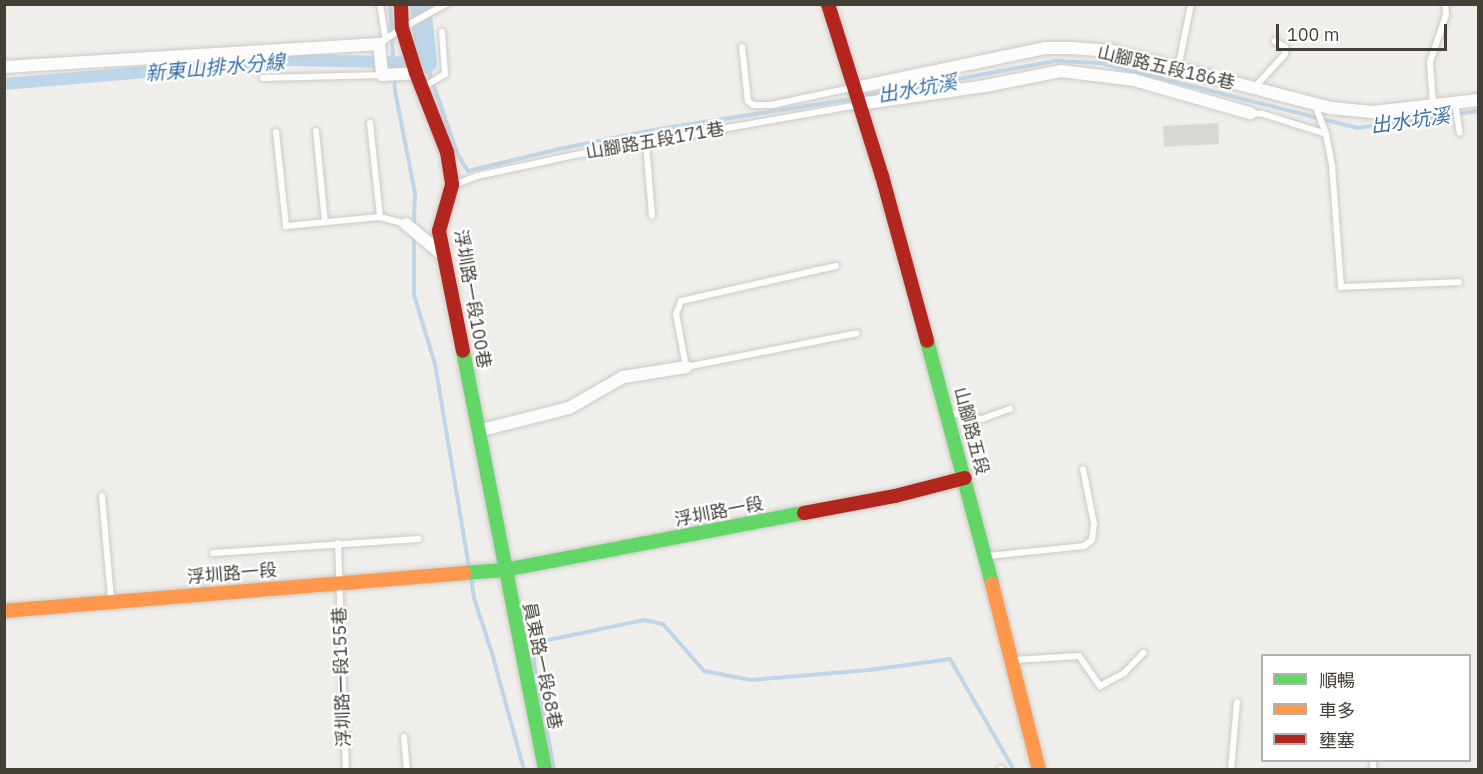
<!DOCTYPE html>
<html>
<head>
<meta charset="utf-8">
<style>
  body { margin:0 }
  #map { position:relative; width:1483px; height:774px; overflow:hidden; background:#efeeea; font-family:"IBM Plex Sans","Noto Sans TC",sans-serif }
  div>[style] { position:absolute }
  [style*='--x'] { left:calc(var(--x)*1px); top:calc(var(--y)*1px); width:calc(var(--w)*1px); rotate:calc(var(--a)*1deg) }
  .stream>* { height:4px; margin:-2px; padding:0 2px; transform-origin:2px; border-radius:2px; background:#bed6e9 }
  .canal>* { height:12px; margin:-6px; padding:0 6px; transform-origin:6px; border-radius:6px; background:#bed6e9 }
  .river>* { height:21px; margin:-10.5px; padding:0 10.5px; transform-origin:10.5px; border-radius:10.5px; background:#bed6e9 }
  .building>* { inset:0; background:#d8d7d2; transform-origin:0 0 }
  .roads { filter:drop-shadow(0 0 2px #cbcac6) drop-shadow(0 0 2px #cbcac6) }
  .lane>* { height:6px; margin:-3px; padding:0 3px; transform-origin:3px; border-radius:3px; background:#fdfcfc }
  .street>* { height:12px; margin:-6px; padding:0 6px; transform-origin:6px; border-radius:6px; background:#fdfcfc }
  .fast>* { height:14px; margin:-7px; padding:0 7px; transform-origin:7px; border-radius:7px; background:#63d668 }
  .slow>* { height:14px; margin:-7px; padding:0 7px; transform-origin:7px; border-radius:7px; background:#ff974d }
  .jam>* { height:14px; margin:-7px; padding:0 7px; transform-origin:7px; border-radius:7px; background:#b3261e }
  span { translate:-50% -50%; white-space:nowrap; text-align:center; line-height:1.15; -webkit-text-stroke:4.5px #fff; paint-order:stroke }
  .street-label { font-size:18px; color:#443f37 }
  .water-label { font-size:20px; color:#3a72a5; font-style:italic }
  .frame { position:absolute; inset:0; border:6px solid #443f37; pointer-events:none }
  .legend { position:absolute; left:1261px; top:654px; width:210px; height:108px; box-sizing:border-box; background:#fff; border:2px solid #b4b2af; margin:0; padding:8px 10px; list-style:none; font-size:18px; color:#443f37 }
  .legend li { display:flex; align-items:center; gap:12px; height:30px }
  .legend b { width:30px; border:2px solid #b4b2af }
  .scale { position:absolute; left:1276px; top:24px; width:171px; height:27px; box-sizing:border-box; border:3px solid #443f37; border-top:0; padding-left:8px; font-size:18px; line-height:21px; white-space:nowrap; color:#443f37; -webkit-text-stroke:4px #fff; paint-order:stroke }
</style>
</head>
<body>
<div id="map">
  <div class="stream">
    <i style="--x:390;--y:4;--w:87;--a:86.7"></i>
    <i style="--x:395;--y:91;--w:104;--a:78.9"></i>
    <i style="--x:415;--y:193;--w:34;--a:92"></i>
    <i style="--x:426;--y:63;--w:95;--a:71"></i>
    <i style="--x:457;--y:153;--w:21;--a:59"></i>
    <i style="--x:468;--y:171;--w:94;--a:-13.6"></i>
    <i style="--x:559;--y:149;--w:96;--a:-11.4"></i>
    <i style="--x:653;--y:130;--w:201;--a:-8.9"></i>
    <i style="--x:862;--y:97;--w:196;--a:-10.6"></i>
    <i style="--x:1055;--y:61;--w:46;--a:2.5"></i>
    <i style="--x:1101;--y:63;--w:264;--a:14.2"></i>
    <i style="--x:1357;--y:128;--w:122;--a:-8"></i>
    <i style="--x:414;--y:235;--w:60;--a:90"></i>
    <i style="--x:414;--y:295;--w:72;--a:73.1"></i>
    <i style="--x:435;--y:364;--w:206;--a:80.5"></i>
    <i style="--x:471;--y:577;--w:21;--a:82"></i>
    <i style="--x:474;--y:598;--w:58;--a:71.9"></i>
    <i style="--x:492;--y:653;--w:121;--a:74.7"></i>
    <i style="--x:554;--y:770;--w:109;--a:-100.6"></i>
    <i style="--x:534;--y:663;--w:20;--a:-90"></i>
    <i style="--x:534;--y:643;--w:112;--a:-11.8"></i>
    <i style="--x:644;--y:620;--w:19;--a:12"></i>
    <i style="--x:663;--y:624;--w:62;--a:48.9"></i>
    <i style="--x:704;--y:671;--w:48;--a:10.8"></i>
    <i style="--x:751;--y:680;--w:119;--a:-4.8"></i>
    <i style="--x:870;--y:670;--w:81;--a:-7.8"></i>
    <i style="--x:950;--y:659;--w:128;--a:60"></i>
  </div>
  <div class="canal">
    <i style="--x:4;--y:84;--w:288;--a:-4.8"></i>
    <i style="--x:291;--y:60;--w:135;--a:1.3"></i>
  </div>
  <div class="river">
    <i style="--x:420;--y:4;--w:59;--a:84.2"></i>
  </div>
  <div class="building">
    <i style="left:1218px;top:123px;width:21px;height:55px;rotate:87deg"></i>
  </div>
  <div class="roads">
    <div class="lane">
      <i style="--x:380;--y:4;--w:36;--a:81"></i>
      <i style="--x:379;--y:44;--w:28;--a:-35"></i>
      <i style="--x:402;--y:28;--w:50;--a:-28.6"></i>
      <i style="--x:742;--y:47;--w:54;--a:83.7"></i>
      <i style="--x:748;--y:101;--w:6;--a:39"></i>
      <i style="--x:753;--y:105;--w:18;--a:0"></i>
      <i style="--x:771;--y:105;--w:82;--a:-12"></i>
      <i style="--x:1178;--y:69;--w:66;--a:-78.7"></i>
      <i style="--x:263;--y:78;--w:119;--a:-1.4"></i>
      <i style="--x:425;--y:86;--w:23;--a:-31"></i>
      <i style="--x:445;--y:74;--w:42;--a:-94.1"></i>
      <i style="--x:1254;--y:88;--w:46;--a:-47.6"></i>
      <i style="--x:1285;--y:54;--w:7;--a:-90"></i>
      <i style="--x:1285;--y:47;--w:12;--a:-149"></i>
      <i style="--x:1455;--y:103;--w:30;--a:81"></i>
      <i style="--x:1433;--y:104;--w:42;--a:-94.1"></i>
      <i style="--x:1430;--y:62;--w:50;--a:-71.2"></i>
      <i style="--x:1446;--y:15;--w:11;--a:-95"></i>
      <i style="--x:1315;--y:105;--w:31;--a:69"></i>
      <i style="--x:1326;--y:134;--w:33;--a:79"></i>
      <i style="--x:1332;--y:166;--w:121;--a:85.7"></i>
      <i style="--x:1341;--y:287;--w:118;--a:-2.4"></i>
      <i style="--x:1250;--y:113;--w:13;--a:4"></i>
      <i style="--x:1263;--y:114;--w:66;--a:17.6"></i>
      <i style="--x:370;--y:123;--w:95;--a:83.9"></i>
      <i style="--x:316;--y:131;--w:91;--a:84.4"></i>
      <i style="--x:276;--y:132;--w:95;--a:83.9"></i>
      <i style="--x:286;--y:226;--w:94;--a:-5.5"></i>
      <i style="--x:380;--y:217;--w:27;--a:15"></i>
      <i style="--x:646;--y:144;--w:72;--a:85.2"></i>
      <i style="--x:454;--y:185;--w:25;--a:-21"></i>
      <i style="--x:477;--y:176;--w:105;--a:-12.1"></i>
      <i style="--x:580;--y:154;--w:282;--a:-10"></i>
      <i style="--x:836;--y:266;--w:159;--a:167.3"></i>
      <i style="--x:681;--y:301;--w:14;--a:111"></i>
      <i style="--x:676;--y:314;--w:54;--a:79.3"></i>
      <i style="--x:686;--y:367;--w:174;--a:-11.2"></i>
      <i style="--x:951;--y:413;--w:32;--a:11"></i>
      <i style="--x:982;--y:419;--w:30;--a:-20"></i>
      <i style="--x:102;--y:496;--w:103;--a:85"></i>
      <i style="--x:338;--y:543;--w:227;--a:88"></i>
      <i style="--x:213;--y:553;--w:206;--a:-3.9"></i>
      <i style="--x:988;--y:556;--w:97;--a:-5.9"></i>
      <i style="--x:1084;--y:546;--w:10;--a:-37"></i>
      <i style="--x:1092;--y:540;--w:16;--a:-83"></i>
      <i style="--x:1094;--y:524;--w:56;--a:-101.3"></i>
      <i style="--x:1014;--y:660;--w:65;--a:-3.5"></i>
      <i style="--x:1079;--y:656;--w:37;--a:55"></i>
      <i style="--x:1100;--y:686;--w:27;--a:-28"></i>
      <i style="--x:1124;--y:673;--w:28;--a:-46"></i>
      <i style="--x:404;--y:737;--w:33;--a:85"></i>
      <i style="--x:1373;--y:760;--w:10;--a:90"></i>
      <i style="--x:1001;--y:769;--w:1;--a:45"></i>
      <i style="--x:1231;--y:770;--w:68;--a:-85"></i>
    </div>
    <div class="street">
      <i style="--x:4;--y:67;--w:376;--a:-3.5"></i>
      <i style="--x:379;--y:44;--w:31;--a:84"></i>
      <i style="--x:382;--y:75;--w:34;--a:-3"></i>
      <i style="--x:854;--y:88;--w:195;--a:-11.8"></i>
      <i style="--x:1045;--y:48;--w:26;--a:0"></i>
      <i style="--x:1071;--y:48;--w:41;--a:4.2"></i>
      <i style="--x:1112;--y:51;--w:226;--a:14.6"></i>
      <i style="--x:1331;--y:108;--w:42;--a:5.4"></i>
      <i style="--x:1373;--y:112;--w:106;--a:-6.5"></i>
      <i style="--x:859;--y:104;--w:127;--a:-8.1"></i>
      <i style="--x:985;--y:86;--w:77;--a:-11.2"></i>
      <i style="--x:1061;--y:71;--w:74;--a:7"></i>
      <i style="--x:1134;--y:80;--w:121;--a:15.9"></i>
      <i style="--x:406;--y:224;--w:48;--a:40"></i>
      <i style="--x:478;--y:431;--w:94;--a:-14.2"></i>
      <i style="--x:569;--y:408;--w:62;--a:-29.9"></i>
      <i style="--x:623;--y:377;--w:64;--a:-9"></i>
    </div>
    <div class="fast">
      <i style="--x:927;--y:341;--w:252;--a:75"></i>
      <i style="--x:463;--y:351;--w:427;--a:78.9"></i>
      <i style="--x:464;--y:573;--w:40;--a:-4.3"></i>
      <i style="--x:504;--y:570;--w:305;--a:-10.8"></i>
    </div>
    <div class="slow">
      <i style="--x:992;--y:584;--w:192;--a:75.8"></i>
      <i style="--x:4;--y:611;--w:462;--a:-4.7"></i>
    </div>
    <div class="jam">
      <i style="--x:401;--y:4;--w:24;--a:88"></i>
      <i style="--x:402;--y:28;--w:47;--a:72.7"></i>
      <i style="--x:416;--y:73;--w:85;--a:68.6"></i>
      <i style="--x:447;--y:152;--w:33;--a:81"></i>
      <i style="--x:452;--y:185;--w:48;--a:105.8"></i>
      <i style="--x:439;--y:231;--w:122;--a:78.7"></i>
      <i style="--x:828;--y:4;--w:180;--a:72.6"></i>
      <i style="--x:882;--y:176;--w:171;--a:74.7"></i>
      <i style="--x:804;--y:513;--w:93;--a:-10.6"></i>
      <i style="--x:895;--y:496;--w:72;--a:-14.4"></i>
    </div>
  </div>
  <div class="street-label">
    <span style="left:1166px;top:68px;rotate:13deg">山腳路五段186巷</span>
    <span style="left:655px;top:141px;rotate:-10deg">山腳路五段171巷</span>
    <span style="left:472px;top:299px;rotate:80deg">浮圳路一段100巷</span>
    <span style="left:971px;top:431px;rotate:75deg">山腳路五段</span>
    <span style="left:719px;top:512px;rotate:-11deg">浮圳路一段</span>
    <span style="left:232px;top:574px;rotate:-5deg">浮圳路一段</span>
    <span style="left:542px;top:666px;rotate:78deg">員東路一段68巷</span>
    <span style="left:342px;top:677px;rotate:-92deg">浮圳路一段155巷</span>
  </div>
  <div class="water-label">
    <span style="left:215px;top:67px;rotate:-5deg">新東山排水分線</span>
    <span style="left:917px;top:88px;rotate:-10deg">出水坑溪</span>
    <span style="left:1410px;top:120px;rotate:-8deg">出水坑溪</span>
  </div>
  <div class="frame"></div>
  <ul class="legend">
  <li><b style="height:8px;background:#63d668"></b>順暢</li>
  <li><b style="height:8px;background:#ff974d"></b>車多</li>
  <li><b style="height:8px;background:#b3261e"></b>壅塞</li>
  </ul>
  <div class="scale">100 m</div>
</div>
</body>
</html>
